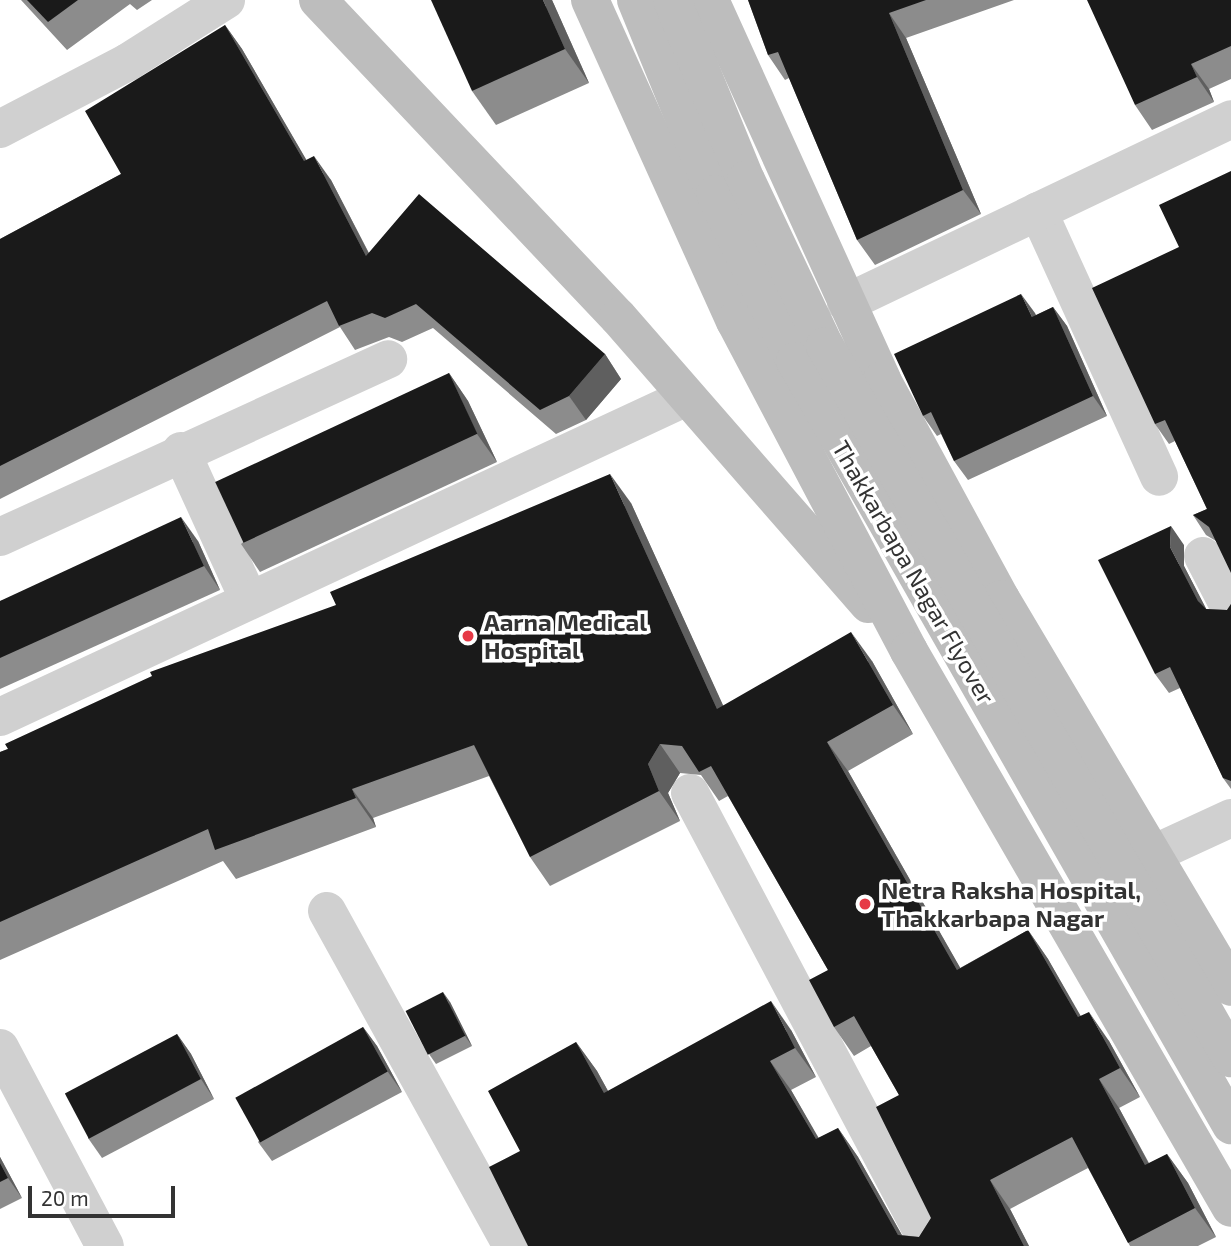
<!DOCTYPE html>
<html>
<head>
<meta charset="utf-8">
<style>
  body { margin:0 }
  #map { position:relative; width:1231px; height:1246px; overflow:hidden; background:#fff; font-family:"Exo 2",sans-serif }
  div>[style] { position:absolute }
  [style*='--x'] { left:calc(var(--x)*1px); top:calc(var(--y)*1px); width:calc(var(--w)*1px); rotate:calc(var(--a)*1deg) }
  .street>* { height:38px; margin:-19px; padding:0 19px; transform-origin:19px; border-radius:19px; background:#d0d0d0 }
  .secondary>* { height:38px; margin:-19px; padding:0 19px; transform-origin:19px; border-radius:19px; background:#bdbdbd }
  .secondary-bridge>* { height:38px; margin:-19px; padding:0 19px; transform-origin:19px; border-radius:19px; background:#bdbdbd }
  .wall>* { inset:0; background:#8c8c8c }
  .shaded-wall>* { inset:0; background:#5f5f5f }
  .building>* { inset:0; background:#1a1a1a; transform-origin:0 0 }
  .dots>* { width:19px; height:19px; translate:-50% -50%; box-sizing:border-box; border:4px solid #fff; border-radius:50% }
  span { translate:-50% -50%; white-space:nowrap; text-align:center; line-height:1.15; -webkit-text-stroke:7px #fff; paint-order:stroke }
  .street-label { font-size:24px; color:#333 }
  .poi-label { font-size:24px; color:#333; font-weight:700 }
  .left { translate:0 -50%; text-align:left }
  .scale { position:absolute; left:28px; top:1186px; width:147px; height:32px; box-sizing:border-box; border:4px solid #333; border-top:0; padding-left:9px; font-size:21px; line-height:24px; white-space:nowrap; color:#333; -webkit-text-stroke:5px #fff; paint-order:stroke }
</style>
</head>
<body>
<div id="map">
  <div class="street">
    <i style="--x:0;--y:129;--w:144;--a:-27.6"></i>
    <i style="--x:128;--y:62;--w:116;--a:-32.3"></i>
    <i style="--x:1038;--y:211;--w:292;--a:65.5"></i>
    <i style="--x:846;--y:303;--w:427;--a:-25.5"></i>
    <i style="--x:181;--y:451;--w:164;--a:65.5"></i>
    <i style="--x:0;--y:537;--w:427;--a:-24.6"></i>
    <i style="--x:1203;--y:556;--w:61;--a:62.6"></i>
    <i style="--x:0;--y:717;--w:758;--a:-24.98"></i>
    <i style="--x:690;--y:793;--w:513;--a:62.09"></i>
    <i style="--x:1153;--y:854;--w:86;--a:-24.8"></i>
    <i style="--x:327;--y:911;--w:383;--a:61.1"></i>
    <i style="--x:0;--y:1048;--w:224;--a:62.1"></i>
  </div>
  <div class="secondary">
    <i style="--x:318;--y:0;--w:436;--a:46.6"></i>
    <i style="--x:618;--y:317;--w:381;--a:48.9"></i>
    <i style="--x:590;--y:0;--w:352;--a:65.7"></i>
    <i style="--x:735;--y:321;--w:373;--a:62.2"></i>
    <i style="--x:909;--y:651;--w:643;--a:59.97"></i>
    <i style="--x:710;--y:0;--w:417;--a:65.6"></i>
    <i style="--x:882;--y:380;--w:249;--a:61.5"></i>
    <i style="--x:1001;--y:599;--w:451;--a:59.3"></i>
  </div>
  <div class="secondary-bridge">
    <i style="--x:636;--y:0;--w:209;--a:67.8"></i>
    <i style="--x:715;--y:194;--w:185;--a:64.4"></i>
    <i style="--x:795;--y:361;--w:880;--a:60.29"></i>
    <i style="--x:672;--y:0;--w:195;--a:67.7"></i>
    <i style="--x:746;--y:180;--w:184;--a:64.6"></i>
    <i style="--x:825;--y:346;--w:820;--a:60.31"></i>
  </div>
  <div class="wall">
    <i style="clip-path:polygon(21px 0,152px 0,137px 10px,130px 4px,67px 50px)"></i>
    <i style="clip-path:polygon(552px 0,589px 83px,496px 125px,472px 91px)"></i>
    <i style="clip-path:polygon(748px 0,1014px 0,906px 38px,981px 214px,875px 265px,857px 240px,789px 78px,785px 80px,768px 55px)"></i>
    <i style="clip-path:polygon(1231px 0,1231px 79px,1209px 89px,1214px 102px,1152px 130px,1135px 105px)"></i>
    <i style="clip-path:polygon(225px 25px,242px 49px,306px 160px,331px 180px,369px 253px,605px 354px,621px 379px,586px 420px,556px 434px,433px 328px,402px 342px,389px 337px,355px 350px,340px 327px,0 499px,0 239px,121px 174px)"></i>
    <i style="clip-path:polygon(1179px 247px,1216px 541px,1206px 535px,1193px 515px,1207px 509px,1175px 441px,1169px 444px,1155px 424px)"></i>
    <i style="clip-path:polygon(1053px 307px,1067px 326px,1107px 416px,968px 480px,954px 461px,941px 434px,937px 436px,923px 416px,1036px 315px)"></i>
    <i style="clip-path:polygon(449px 373px,468px 401px,497px 462px,260px 572px,241px 544px)"></i>
    <i style="clip-path:polygon(631px 503px,723px 706px,872px 661px,913px 734px,848px 771px,960px 968px,1028px 930px,1048px 959px,1080px 1016px,1109px 1041px,1140px 1097px,1119px 1108px,1149px 1163px,1167px 1154px,1188px 1183px,1216px 1237px,1198px 1246px,1130px 1246px,1088px 1168px,1010px 1209px,1029px 1246px,528px 1246px,520px 1151px,576px 1042px,597px 1071px,608px 1091px,791px 1030px,816px 1077px,791px 1090px,818px 1138px,838px 1128px,858px 1157px,902px 1235px,919px 1237px,931px 1218px,899px 1095px,871px 1046px,854px 1056px,834px 1027px,828px 970px,728px 796px,719px 801px,701px 775px,680px 773px,668px 793px,680px 821px,550px 886px,530px 857px,489px 776px,373px 818px,376px 827px,236px 879px,223px 861px,0 960px,0 752px)"></i>
    <i style="clip-path:polygon(198px 541px,220px 590px,0 689px,0 601px)"></i>
    <i style="clip-path:polygon(1184px 545px,1184px 566px,1206px 609px,1227px 610px,1231px 604px,1231px 789px,1223px 778px,1180px 688px,1169px 693px,1155px 674px)"></i>
    <i style="clip-path:polygon(450px 1002px,472px 1046px,436px 1064px,429px 1054px)"></i>
    <i style="clip-path:polygon(363px 1027px,377px 1046px,402px 1092px,272px 1161px,258px 1142px)"></i>
    <i style="clip-path:polygon(177px 1034px,191px 1054px,214px 1099px,102px 1158px,88px 1138px)"></i>
    <i style="clip-path:polygon(0 1157px,22px 1198px,0 1209px)"></i>
  </div>
  <div class="shaded-wall">
    <i style="clip-path:polygon(543px 0,552px 0,589px 83px,565px 49px)"></i>
    <i style="clip-path:polygon(889px 13px,906px 38px,981px 214px,963px 190px)"></i>
    <i style="clip-path:polygon(225px 25px,242px 49px,321px 185px,304px 161px)"></i>
    <i style="clip-path:polygon(1191px 64px,1209px 89px,1214px 102px,1197px 77px)"></i>
    <i style="clip-path:polygon(314px 156px,331px 180px,383px 281px,366px 256px)"></i>
    <i style="clip-path:polygon(1021px 294px,1035px 313px,1046px 336px,1032px 317px)"></i>
    <i style="clip-path:polygon(1053px 307px,1067px 326px,1107px 416px,1093px 396px)"></i>
    <i style="clip-path:polygon(605px 354px,621px 379px,586px 420px,569px 396px)"></i>
    <i style="clip-path:polygon(449px 373px,468px 401px,497px 462px,477px 434px)"></i>
    <i style="clip-path:polygon(610px 474px,631px 503px,738px 738px,717px 709px)"></i>
    <i style="clip-path:polygon(181px 517px,198px 541px,220px 590px,204px 566px)"></i>
    <i style="clip-path:polygon(1171px 526px,1184px 545px,1184px 566px,1212px 620px,1198px 601px,1170px 547px)"></i>
    <i style="clip-path:polygon(851px 632px,872px 661px,913px 734px,893px 705px)"></i>
    <i style="clip-path:polygon(827px 742px,848px 771px,978px 999px,957px 970px)"></i>
    <i style="clip-path:polygon(660px 744px,680px 773px,668px 793px,680px 821px,659px 791px,648px 764px)"></i>
    <i style="clip-path:polygon(352px 789px,373px 818px,376px 827px,356px 798px)"></i>
    <i style="clip-path:polygon(1028px 930px,1048px 959px,1098px 1046px,1078px 1017px)"></i>
    <i style="clip-path:polygon(443px 992px,450px 1002px,472px 1046px,465px 1036px)"></i>
    <i style="clip-path:polygon(771px 1001px,791px 1030px,816px 1077px,795px 1048px)"></i>
    <i style="clip-path:polygon(1089px 1012px,1109px 1041px,1140px 1097px,1120px 1068px)"></i>
    <i style="clip-path:polygon(363px 1027px,377px 1046px,402px 1092px,388px 1072px)"></i>
    <i style="clip-path:polygon(177px 1034px,191px 1054px,214px 1099px,201px 1079px)"></i>
    <i style="clip-path:polygon(576px 1042px,597px 1071px,625px 1122px,604px 1093px)"></i>
    <i style="clip-path:polygon(770px 1061px,791px 1090px,836px 1168px,816px 1139px)"></i>
    <i style="clip-path:polygon(1099px 1079px,1119px 1108px,1165px 1194px,1145px 1165px)"></i>
    <i style="clip-path:polygon(838px 1128px,858px 1157px,908px 1246px,898px 1235px)"></i>
    <i style="clip-path:polygon(1167px 1154px,1188px 1183px,1216px 1237px,1195px 1208px)"></i>
    <i style="clip-path:polygon(0 1157px,22px 1198px,8px 1178px,0 1163px)"></i>
    <i style="clip-path:polygon(990px 1180px,1010px 1209px,1029px 1246px,1024px 1246px)"></i>
  </div>
  <div class="building">
    <i style="clip-path:polygon(27px 0,78px 0,48px 22px)"></i>
    <i style="clip-path:polygon(431px 0,543px 0,565px 49px,472px 91px)"></i>
    <i style="clip-path:polygon(748px 0,926px 0,889px 13px,963px 190px,857px 240px,778px 52px,768px 55px)"></i>
    <i style="clip-path:polygon(1087px 0,1231px 0,1231px 46px,1191px 64px,1197px 77px,1135px 105px)"></i>
    <i style="clip-path:polygon(225px 25px,304px 161px,314px 156px,366px 256px,419px 194px,605px 354px,569px 396px,540px 410px,416px 304px,385px 318px,372px 313px,339px 326px,327px 301px,0 466px,0 239px,121px 174px,85px 111px)"></i>
    <i style="clip-path:polygon(1231px 171px,1231px 573px,1209px 527px,1193px 515px,1207px 509px,1165px 420px,1155px 424px,1092px 288px,1179px 247px,1159px 205px)"></i>
    <i style="clip-path:polygon(1021px 294px,1032px 317px,1053px 307px,1093px 396px,954px 461px,931px 412px,923px 416px,894px 354px)"></i>
    <i style="left:449px;top:373px;width:67px;height:258px;rotate:65deg"></i>
    <i style="clip-path:polygon(610px 474px,717px 709px,851px 632px,893px 705px,827px 742px,957px 970px,1028px 930px,1078px 1017px,1089px 1012px,1120px 1068px,1099px 1079px,1145px 1165px,1167px 1154px,1195px 1208px,1128px 1243px,1072px 1137px,990px 1180px,1024px 1246px,528px 1246px,489px 1167px,520px 1151px,488px 1091px,576px 1042px,604px 1093px,771px 1001px,795px 1048px,770px 1061px,816px 1139px,838px 1128px,898px 1235px,919px 1237px,931px 1218px,876px 1107px,899px 1095px,854px 1016px,834px 1027px,809px 980px,828px 970px,711px 766px,699px 772px,682px 746px,660px 744px,648px 764px,659px 791px,530px 857px,474px 745px,352px 789px,356px 798px,215px 850px,208px 829px,0 922px,0 752px,8px 749px,5px 744px,152px 676px,150px 672px,336px 605px,330px 592px)"></i>
    <i style="clip-path:polygon(181px 517px,204px 566px,0 658px,0 601px)"></i>
    <i style="clip-path:polygon(1171px 526px,1170px 547px,1198px 601px,1206px 609px,1227px 610px,1231px 604px,1231px 781px,1223px 778px,1170px 667px,1155px 674px,1098px 560px)"></i>
    <i style="left:443px;top:992px;width:49px;height:42px;rotate:63deg"></i>
    <i style="left:363px;top:1027px;width:51px;height:146px;rotate:61deg"></i>
    <i style="left:177px;top:1034px;width:51px;height:127px;rotate:62deg"></i>
    <i style="clip-path:polygon(0 1163px,8px 1178px,0 1182px)"></i>
  </div>
  <div class="dots">
    <i style="left:468px;top:636px;background:#e63946"></i>
    <i style="left:865px;top:904px;background:#e63946"></i>
  </div>
  <div class="street-label">
    <span style="left:914px;top:572px;rotate:60deg">Thakkarbapa Nagar Flyover</span>
  </div>
  <div class="poi-label">
    <span class="left" style="left:484px;top:636px">Aarna Medical<br>Hospital</span>
    <span class="left" style="left:881px;top:904px">Netra Raksha Hospital,<br>Thakkarbapa Nagar</span>
  </div>
  <div class="scale">20 m</div>
</div>
</body>
</html>
